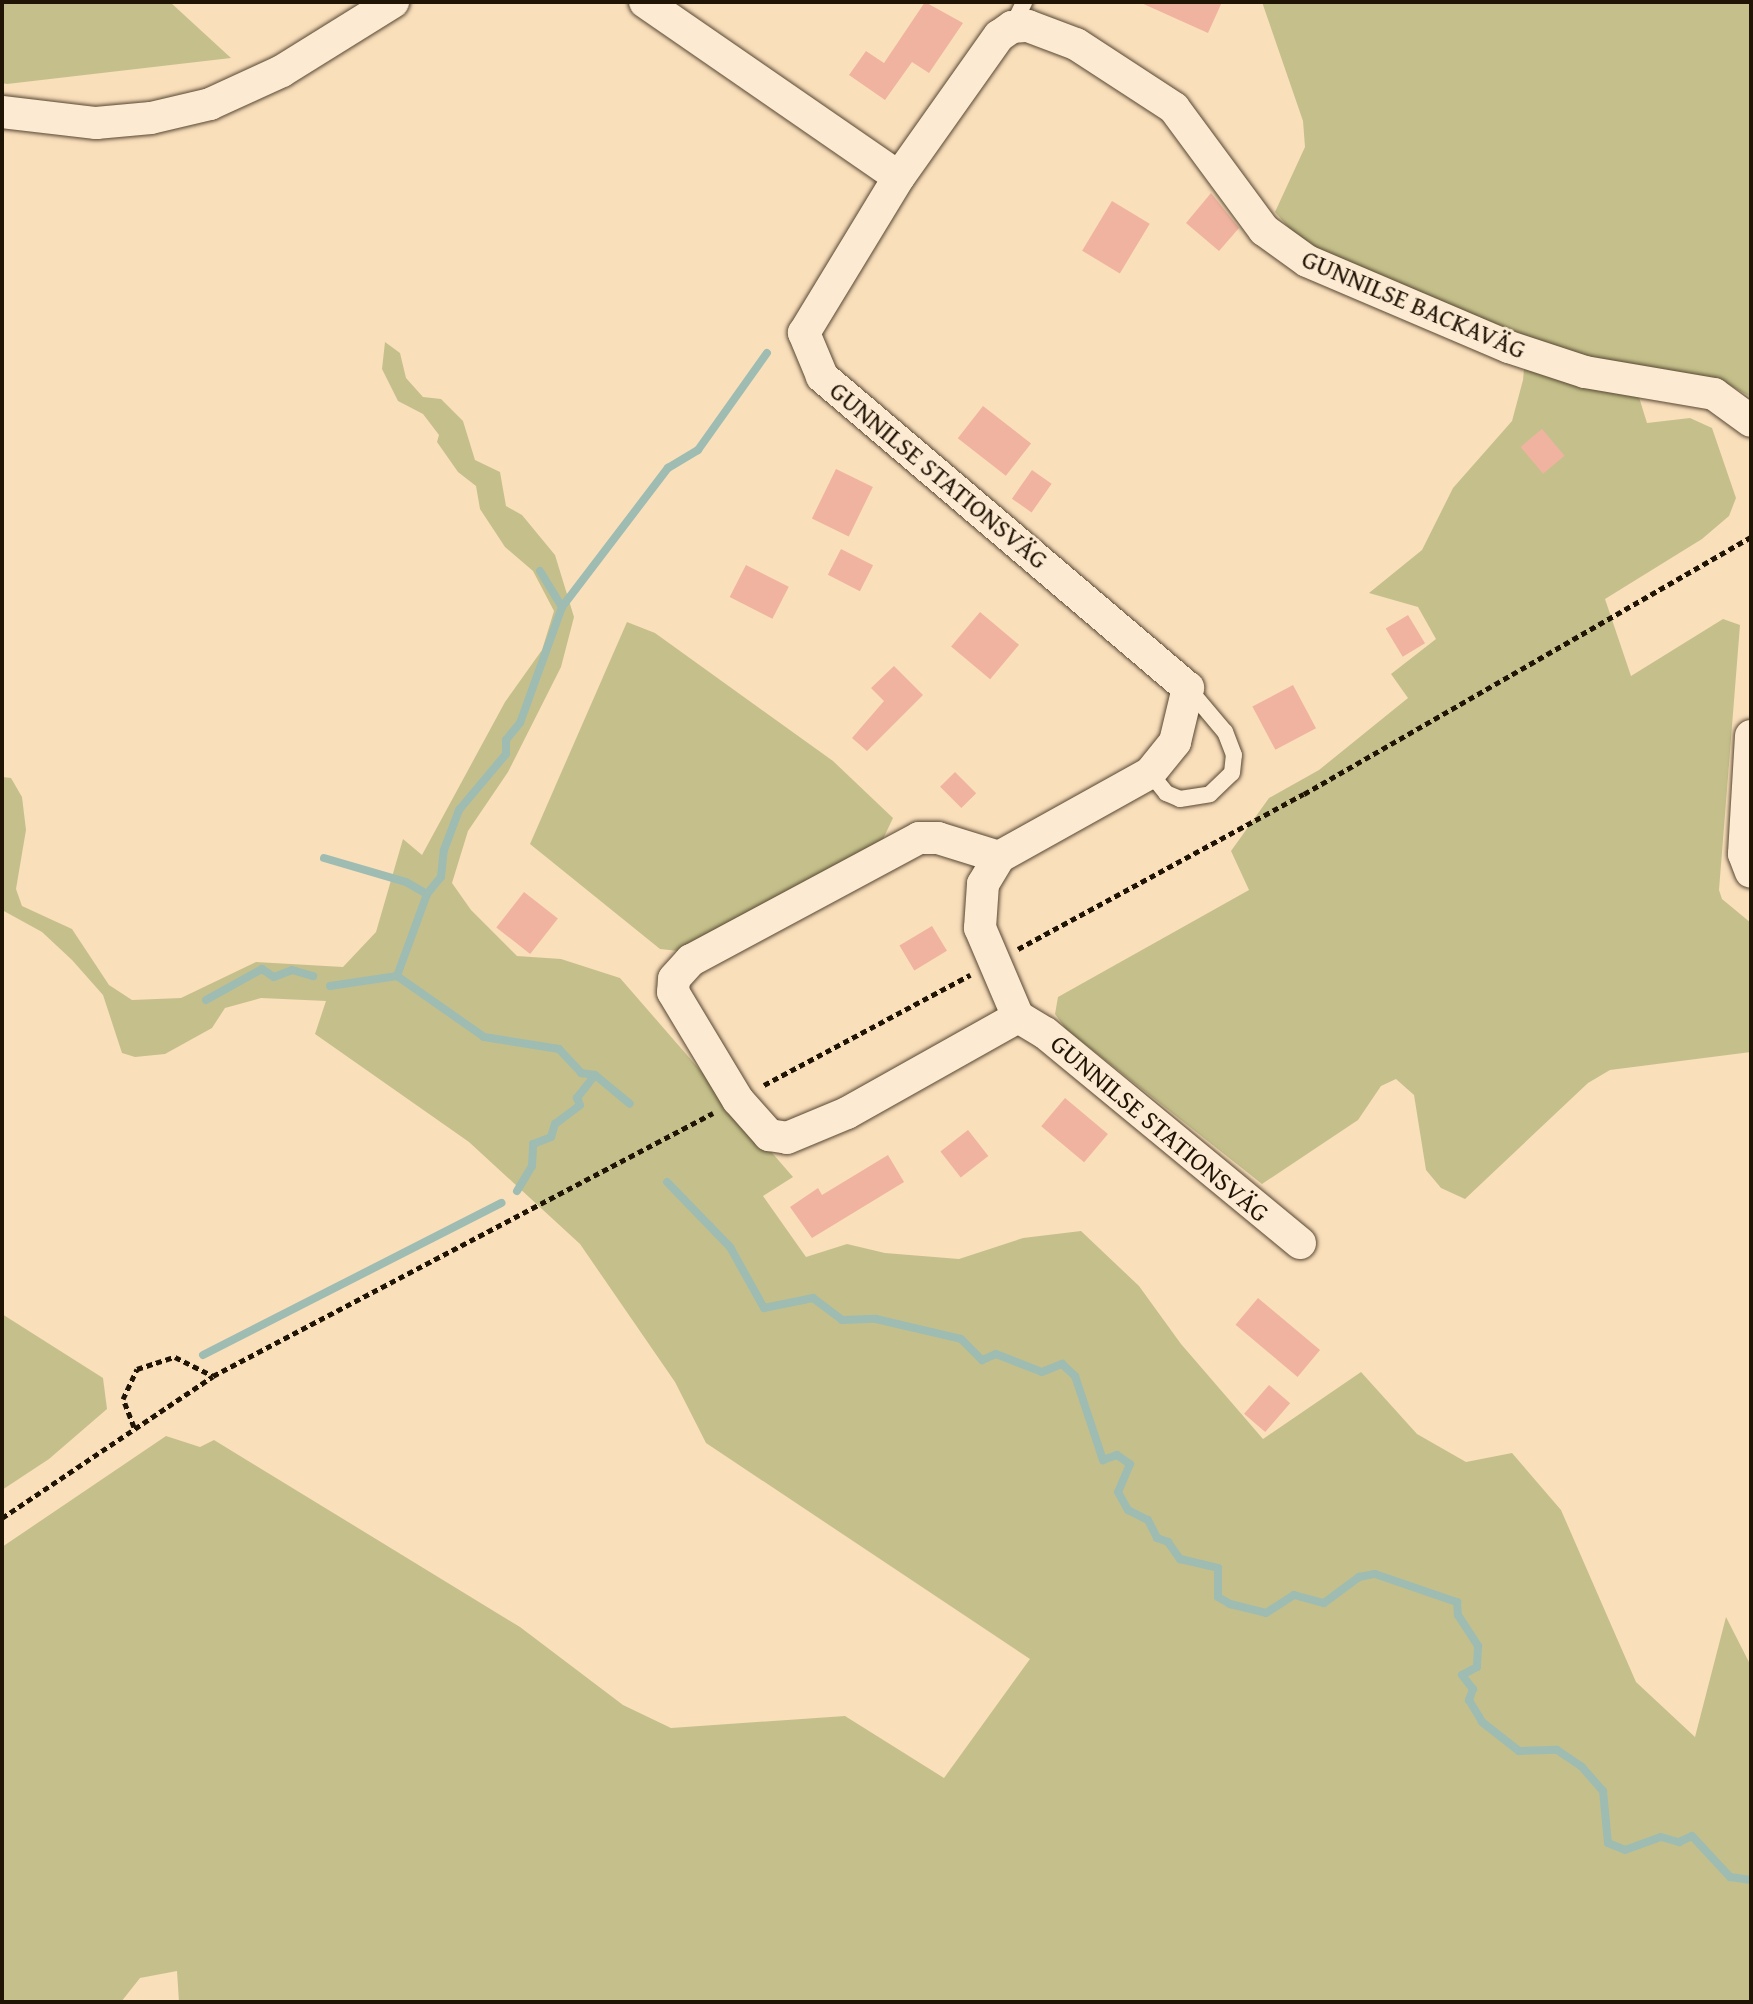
<!DOCTYPE html>
<html>
<head>
<meta charset="utf-8">
<style>
  body { margin:0 }
  #map { position:relative; width:1753px; height:2004px; overflow:hidden; background:#fadfbb; font-family:"Gentium Book Plus",serif }
  div>[style] { position:absolute }
  [style*='--x'] { left:calc(var(--x)*1px); top:calc(var(--y)*1px); width:calc(var(--w)*1px); rotate:calc(var(--a)*1deg) }
  .green>* { inset:0; background:#c5c08b }
  .stream>* { height:8px; margin:-4px; padding:0 4px; transform-origin:4px; border-radius:4px; background:#9ebcb2 }
  .building>* { inset:0; background:#f0b39f; transform-origin:0 0 }
  .path>* { height:5px; margin-top:-2.5px; transform-origin:0; background:repeating-linear-gradient(90deg,#201405 0 6px,transparent 0 10px) }
  .roads { filter:drop-shadow(0 0 2px #564732) drop-shadow(0 0 2px #564732) }
  .lane>* { height:16px; margin:-8px; padding:0 8px; transform-origin:8px; border-radius:8px; background:#fcead3 }
  .street>* { height:32px; margin:-16px; padding:0 16px; transform-origin:16px; border-radius:16px; background:#fcead3 }
  span { translate:-50% -50%; white-space:nowrap; text-align:center; line-height:1.15; -webkit-text-stroke:6px #fcead3; paint-order:stroke }
  .street-label { font-size:26px; color:#201405 }
  .frame { position:absolute; inset:0; border:4px solid #201405; pointer-events:none }
</style>
</head>
<body>
<div id="map">
  <div class="green">
    <i style="clip-path:polygon(2px 2px,170px 2px,231px 58px,7px 84px,2px 83px)"></i>
    <i style="clip-path:polygon(1262px 2px,1751px 2px,1751px 397px,1726px 383px,1638px 394px,1647px 423px,1690px 418px,1712px 428px,1736px 498px,1729px 516px,1702px 539px,1605px 599px,1631px 676px,1723px 619px,1740px 625px,1719px 890px,1722px 899px,1751px 923px,1751px 1052px,1610px 1070px,1588px 1083px,1465px 1199px,1441px 1188px,1426px 1170px,1414px 1095px,1396px 1079px,1381px 1086px,1358px 1120px,1262px 1184px,1066px 1029px,1055px 1014px,1058px 997px,1249px 890px,1231px 851px,1269px 798px,1319px 770px,1408px 698px,1391px 674px,1436px 639px,1418px 607px,1369px 593px,1422px 550px,1453px 488px,1512px 421px,1523px 380px,1527px 336px,1315px 257px,1275px 212px,1305px 147px,1303px 121px)"></i>
    <i style="clip-path:polygon(385px 342px,400px 353px,406px 378px,423px 397px,441px 399px,463px 421px,475px 460px,500px 472px,506px 506px,522px 515px,555px 555px,574px 617px,561px 667px,508px 772px,468px 831px,452px 883px,471px 910px,517px 956px,561px 959px,620px 978px,793px 1177px,763px 1196px,806px 1257px,847px 1244px,885px 1253px,959px 1259px,1023px 1238px,1081px 1231px,1139px 1286px,1181px 1344px,1263px 1439px,1361px 1372px,1417px 1434px,1466px 1462px,1512px 1453px,1561px 1510px,1636px 1682px,1695px 1737px,1726px 1617px,1751px 1666px,1751px 2002px,179px 2002px,177px 1971px,140px 1978px,121px 2002px,2px 2002px,2px 1547px,166px 1436px,200px 1447px,214px 1440px,520px 1627px,623px 1705px,671px 1728px,845px 1716px,944px 1778px,1030px 1659px,706px 1443px,675px 1382px,580px 1244px,469px 1142px,315px 1034px,326px 1001px,261px 998px,225px 1008px,212px 1028px,165px 1054px,135px 1057px,122px 1053px,103px 995px,72px 960px,42px 932px,2px 910px,2px 777px,11px 778px,22px 797px,26px 830px,16px 889px,22px 906px,72px 929px,109px 985px,132px 1000px,181px 998px,256px 962px,343px 967px,376px 932px,403px 839px,422px 855px,505px 702px,542px 650px,554px 611px,533px 571px,505px 547px,480px 509px,476px 486px,458px 472px,437px 442px,439px 435px,423px 414px,398px 401px,382px 369px)"></i>
    <i style="clip-path:polygon(627px 622px,655px 633px,833px 761px,893px 818px,883px 839px,679px 951px,660px 949px,530px 844px)"></i>
    <i style="clip-path:polygon(2px 1314px,103px 1378px,107px 1409px,49px 1459px,2px 1490px)"></i>
  </div>
  <div class="stream">
    <i style="--x:540;--y:571;--w:42;--a:58.6"></i>
    <i style="--x:324;--y:858;--w:85;--a:16.3"></i>
    <i style="--x:406;--y:882;--w:24;--a:30"></i>
    <i style="--x:397;--y:976;--w:87;--a:-69.9"></i>
    <i style="--x:427;--y:894;--w:22;--a:-51"></i>
    <i style="--x:441;--y:877;--w:27;--a:-84"></i>
    <i style="--x:444;--y:850;--w:43;--a:-69.4"></i>
    <i style="--x:459;--y:810;--w:73;--a:-50"></i>
    <i style="--x:506;--y:754;--w:14;--a:-90"></i>
    <i style="--x:506;--y:740;--w:22;--a:-51"></i>
    <i style="--x:520;--y:723;--w:123;--a:-70.1"></i>
    <i style="--x:562;--y:607;--w:175;--a:-52.7"></i>
    <i style="--x:668;--y:468;--w:35;--a:-31"></i>
    <i style="--x:698;--y:450;--w:119;--a:-54.6"></i>
    <i style="--x:330;--y:986;--w:68;--a:-8.5"></i>
    <i style="--x:397;--y:976;--w:106;--a:35"></i>
    <i style="--x:484;--y:1037;--w:76;--a:9.1"></i>
    <i style="--x:559;--y:1049;--w:33;--a:47"></i>
    <i style="--x:581;--y:1073;--w:14;--a:8"></i>
    <i style="--x:595;--y:1075;--w:45;--a:39.6"></i>
    <i style="--x:206;--y:1000;--w:64;--a:-29"></i>
    <i style="--x:262;--y:969;--w:14;--a:34"></i>
    <i style="--x:274;--y:977;--w:19;--a:-21"></i>
    <i style="--x:292;--y:970;--w:22;--a:16"></i>
    <i style="--x:667;--y:1182;--w:91;--a:45.9"></i>
    <i style="--x:730;--y:1247;--w:70;--a:60.9"></i>
    <i style="--x:764;--y:1308;--w:50;--a:-11.5"></i>
    <i style="--x:813;--y:1298;--w:36;--a:37"></i>
    <i style="--x:842;--y:1320;--w:34;--a:-2"></i>
    <i style="--x:876;--y:1319;--w:87;--a:13.2"></i>
    <i style="--x:961;--y:1339;--w:30;--a:45"></i>
    <i style="--x:982;--y:1360;--w:15;--a:-23"></i>
    <i style="--x:996;--y:1354;--w:49;--a:21.4"></i>
    <i style="--x:1042;--y:1372;--w:22;--a:-22"></i>
    <i style="--x:1062;--y:1364;--w:18;--a:43"></i>
    <i style="--x:1075;--y:1376;--w:89;--a:71.6"></i>
    <i style="--x:1103;--y:1460;--w:15;--a:-20"></i>
    <i style="--x:1117;--y:1455;--w:16;--a:35"></i>
    <i style="--x:1130;--y:1464;--w:30;--a:113"></i>
    <i style="--x:1118;--y:1492;--w:21;--a:61"></i>
    <i style="--x:1128;--y:1510;--w:22;--a:27"></i>
    <i style="--x:1148;--y:1520;--w:20;--a:63"></i>
    <i style="--x:1157;--y:1538;--w:12;--a:20"></i>
    <i style="--x:1168;--y:1542;--w:21;--a:55"></i>
    <i style="--x:1180;--y:1559;--w:39;--a:13"></i>
    <i style="--x:1218;--y:1568;--w:29;--a:90"></i>
    <i style="--x:1218;--y:1597;--w:14;--a:30"></i>
    <i style="--x:1230;--y:1604;--w:37;--a:14"></i>
    <i style="--x:1266;--y:1613;--w:33;--a:-33"></i>
    <i style="--x:1294;--y:1595;--w:31;--a:15"></i>
    <i style="--x:1324;--y:1603;--w:44;--a:-36.6"></i>
    <i style="--x:1359;--y:1577;--w:16;--a:-11"></i>
    <i style="--x:1375;--y:1574;--w:87;--a:18.9"></i>
    <i style="--x:1457;--y:1602;--w:13;--a:86"></i>
    <i style="--x:1458;--y:1615;--w:37;--a:57"></i>
    <i style="--x:1478;--y:1646;--w:21;--a:93"></i>
    <i style="--x:1477;--y:1667;--w:17;--a:152"></i>
    <i style="--x:1462;--y:1675;--w:18;--a:52"></i>
    <i style="--x:1473;--y:1689;--w:12;--a:110"></i>
    <i style="--x:1469;--y:1700;--w:26;--a:59"></i>
    <i style="--x:1482;--y:1722;--w:47;--a:38.1"></i>
    <i style="--x:1519;--y:1751;--w:38;--a:-2"></i>
    <i style="--x:1557;--y:1750;--w:30;--a:34"></i>
    <i style="--x:1582;--y:1767;--w:32;--a:49"></i>
    <i style="--x:1603;--y:1791;--w:52;--a:84.5"></i>
    <i style="--x:1608;--y:1843;--w:18;--a:22"></i>
    <i style="--x:1625;--y:1850;--w:38;--a:-20"></i>
    <i style="--x:1661;--y:1837;--w:19;--a:16"></i>
    <i style="--x:1679;--y:1842;--w:14;--a:-25"></i>
    <i style="--x:1692;--y:1836;--w:56;--a:47.2"></i>
    <i style="--x:1730;--y:1877;--w:21;--a:8"></i>
    <i style="--x:517;--y:1191;--w:29;--a:-59"></i>
    <i style="--x:532;--y:1166;--w:22;--a:-87"></i>
    <i style="--x:533;--y:1144;--w:19;--a:-21"></i>
    <i style="--x:551;--y:1137;--w:14;--a:-73"></i>
    <i style="--x:555;--y:1124;--w:31;--a:-37"></i>
    <i style="--x:580;--y:1105;--w:8;--a:-113"></i>
    <i style="--x:577;--y:1098;--w:29;--a:-52"></i>
    <i style="--x:203;--y:1355;--w:335;--a:-27"></i>
  </div>
  <div class="building">
    <i style="clip-path:polygon(925px 2px,963px 23px,929px 73px,912px 62px,885px 100px,849px 75px,866px 51px,884px 63px)"></i>
    <i style="clip-path:polygon(1139px 2px,1222px 2px,1208px 33px)"></i>
    <i style="clip-path:polygon(1211px 193px,1239px 228px,1219px 251px,1186px 223px)"></i>
    <i style="left:1112px;top:201px;width:44px;height:58px;rotate:31deg"></i>
    <i style="left:983px;top:406px;width:61px;height:41px;rotate:38deg"></i>
    <i style="left:1542px;top:429px;width:35px;height:28px;rotate:50deg"></i>
    <i style="left:836px;top:469px;width:41px;height:55px;rotate:26deg"></i>
    <i style="left:1032px;top:470px;width:24px;height:35px;rotate:35deg"></i>
    <i style="left:841px;top:549px;width:36px;height:29px;rotate:27deg"></i>
    <i style="left:746px;top:565px;width:48px;height:36px;rotate:27deg"></i>
    <i style="left:980px;top:612px;width:51px;height:45px;rotate:40deg"></i>
    <i style="left:1408px;top:615px;width:33px;height:26px;rotate:59deg"></i>
    <i style="clip-path:polygon(894px 666px,923px 695px,867px 751px,852px 738px,884px 701px,871px 688px)"></i>
    <i style="left:1293px;top:685px;width:49px;height:46px;rotate:62deg"></i>
    <i style="left:955px;top:772px;width:30px;height:21px;rotate:45deg"></i>
    <i style="left:524px;top:892px;width:43px;height:45px;rotate:38deg"></i>
    <i style="left:932px;top:926px;width:29px;height:38px;rotate:59deg"></i>
    <i style="left:1065px;top:1098px;width:56px;height:37px;rotate:40deg"></i>
    <i style="left:968px;top:1130px;width:33px;height:35px;rotate:52deg"></i>
    <i style="clip-path:polygon(888px 1155px,904px 1182px,812px 1238px,790px 1207px,818px 1188px,822px 1195px)"></i>
    <i style="left:1258px;top:1298px;width:81px;height:35px;rotate:40deg"></i>
    <i style="left:1269px;top:1385px;width:28px;height:38px;rotate:41deg"></i>
  </div>
  <div class="path">
    <i style="--x:1018;--y:949;--w:325;--a:-28.5"></i>
    <i style="--x:1304;--y:794;--w:516;--a:-29.9"></i>
    <i style="--x:764;--y:1085;--w:234;--a:-28.1"></i>
    <i style="--x:134;--y:1427;--w:30;--a:-111"></i>
    <i style="--x:123;--y:1399;--w:33;--a:-65"></i>
    <i style="--x:137;--y:1369;--w:40;--a:-18"></i>
    <i style="--x:175;--y:1357;--w:42;--a:26.6"></i>
    <i style="--x:2;--y:1518;--w:254;--a:-33.9"></i>
    <i style="--x:213;--y:1376;--w:565;--a:-27.74"></i>
  </div>
  <div class="roads">
    <div class="lane">
      <i style="--x:1012;--y:27;--w:28;--a:-64"></i>
      <i style="--x:1150;--y:773;--w:26;--a:51"></i>
      <i style="--x:1166;--y:793;--w:15;--a:23"></i>
      <i style="--x:1180;--y:799;--w:30;--a:-9"></i>
      <i style="--x:1210;--y:794;--w:30;--a:-44"></i>
      <i style="--x:1232;--y:773;--w:18;--a:-84"></i>
      <i style="--x:1234;--y:755;--w:25;--a:-111"></i>
      <i style="--x:1225;--y:732;--w:57;--a:-130.1"></i>
    </div>
    <div class="street">
      <i style="--x:645;--y:2;--w:308;--a:34.6"></i>
      <i style="--x:2;--y:112;--w:95;--a:6.7"></i>
      <i style="--x:96;--y:123;--w:55;--a:-5.2"></i>
      <i style="--x:151;--y:118;--w:61;--a:-13.3"></i>
      <i style="--x:210;--y:104;--w:79;--a:-24.6"></i>
      <i style="--x:282;--y:71;--w:131;--a:-31.9"></i>
      <i style="--x:1751;--y:736;--w:118;--a:93.4"></i>
      <i style="--x:1744;--y:854;--w:19;--a:69"></i>
      <i style="--x:999;--y:857;--w:64;--a:-162.7"></i>
      <i style="--x:938;--y:838;--w:19;--a:180"></i>
      <i style="--x:919;--y:838;--w:259;--a:151.8"></i>
      <i style="--x:691;--y:960;--w:25;--a:132"></i>
      <i style="--x:674;--y:979;--w:13;--a:94"></i>
      <i style="--x:673;--y:992;--w:126;--a:59"></i>
      <i style="--x:738;--y:1100;--w:47;--a:48.5"></i>
      <i style="--x:769;--y:1135;--w:18;--a:9"></i>
      <i style="--x:787;--y:1138;--w:65;--a:-22.6"></i>
      <i style="--x:847;--y:1113;--w:196;--a:-29.3"></i>
      <i style="--x:1300;--y:1243;--w:330;--a:-140.5"></i>
      <i style="--x:1045;--y:1033;--w:31;--a:-149"></i>
      <i style="--x:1018;--y:1017;--w:97;--a:-113.1"></i>
      <i style="--x:980;--y:928;--w:44;--a:-86.1"></i>
      <i style="--x:983;--y:884;--w:31;--a:-59"></i>
      <i style="--x:999;--y:857;--w:173;--a:-29.1"></i>
      <i style="--x:1150;--y:773;--w:40;--a:-51"></i>
      <i style="--x:1175;--y:742;--w:56;--a:-76.5"></i>
      <i style="--x:1188;--y:688;--w:481;--a:-139.6"></i>
      <i style="--x:822;--y:376;--w:47;--a:-112.7"></i>
      <i style="--x:804;--y:333;--w:183;--a:-58.7"></i>
      <i style="--x:899;--y:177;--w:173;--a:-54.7"></i>
      <i style="--x:999;--y:36;--w:16;--a:-35"></i>
      <i style="--x:1012;--y:27;--w:16;--a:-4"></i>
      <i style="--x:1028;--y:26;--w:51;--a:20.6"></i>
      <i style="--x:1076;--y:44;--w:117;--a:33.1"></i>
      <i style="--x:1174;--y:108;--w:152;--a:53.6"></i>
      <i style="--x:1264;--y:230;--w:53;--a:35.8"></i>
      <i style="--x:1307;--y:261;--w:220;--a:23.1"></i>
      <i style="--x:1509;--y:347;--w:80;--a:18.2"></i>
      <i style="--x:1585;--y:372;--w:131;--a:9.7"></i>
      <i style="--x:1714;--y:394;--w:46;--a:36.1"></i>
    </div>
  </div>
  <div class="street-label">
    <span style="left:1414px;top:304px;rotate:23deg">GUNNILSE BACKAVÄG</span>
    <span style="left:939px;top:475px;rotate:40deg">GUNNILSE STATIONSVÄG</span>
    <span style="left:1160px;top:1128px;rotate:40deg">GUNNILSE STATIONSVÄG</span>
  </div>
  <div class="frame"></div>
</div>
</body>
</html>
